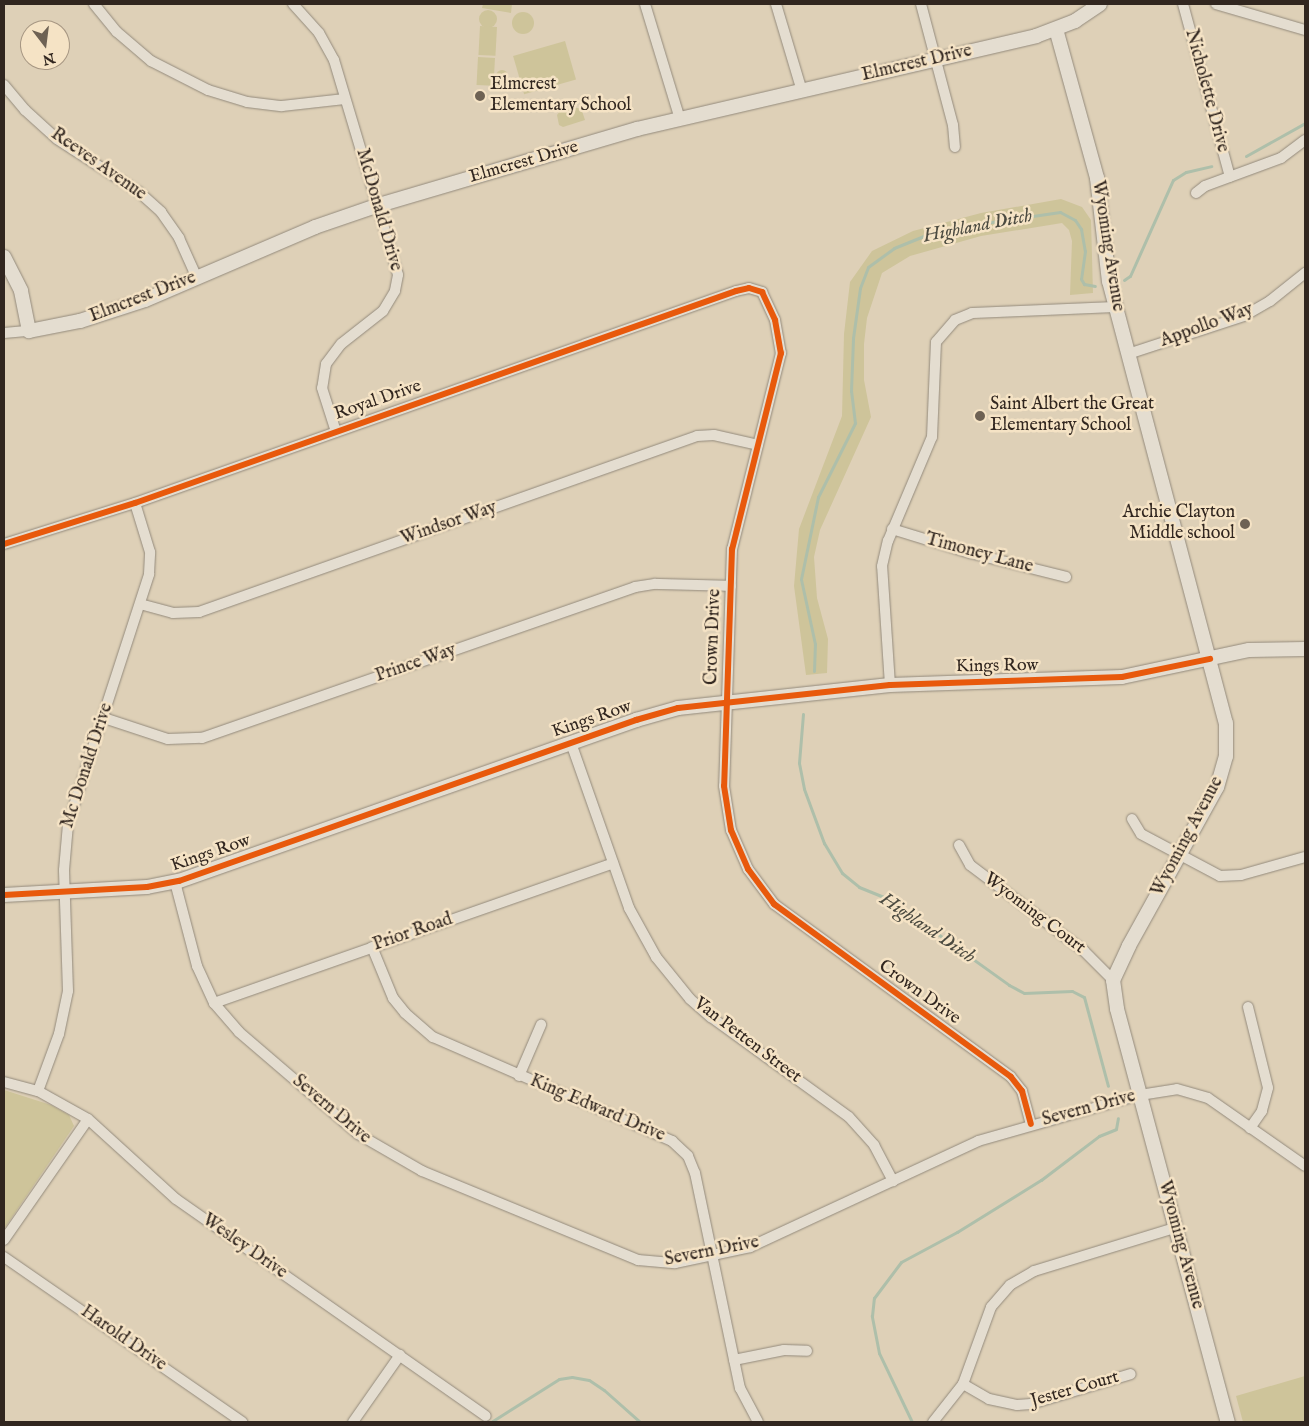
<!DOCTYPE html>
<html>
<head>
<meta charset="utf-8">
<style>
  body { margin:0 }
  #map { position:relative; width:1309px; height:1426px; overflow:hidden; background:#ded0b7; font-family:"IM FELL English",serif }
  div>[style] { position:absolute }
  [style*='--x'] { left:calc(var(--x)*1px); top:calc(var(--y)*1px); width:calc(var(--w)*1px); rotate:calc(var(--a)*1deg) }
  .green>* { inset:0; background:#cec49a; transform-origin:0 0 }
  .round { border-radius:50% }
  .stream>* { height:3px; margin:-1.5px; padding:0 1.5px; transform-origin:1.5px; border-radius:1.5px; background:#aebfaa }
  .roads { filter:drop-shadow(0 0 1px #938a7c) drop-shadow(0 0 1px #938a7c) }
  .street>* { height:10px; margin:-5px; padding:0 5px; transform-origin:5px; border-radius:5px; background:#e4ddd0 }
  .secondary>* { height:14px; margin:-7px; padding:0 7px; transform-origin:7px; border-radius:7px; background:#e4ddd0 }
  .cycleway>* { height:6px; margin:-3px; padding:0 3px; transform-origin:3px; border-radius:3px; background:#e8590c }
  .dots>* { width:14px; height:14px; translate:-50% -50%; box-sizing:border-box; border:2px solid #f5e3c5; border-radius:50% }
  span { translate:-50% -50%; white-space:nowrap; text-align:center; line-height:1.15; -webkit-text-stroke:5px #f5e3c5; paint-order:stroke }
  .street-label { font-size:18px; color:#31261f }
  .poi-label { font-size:18px; color:#31261f }
  .left { translate:0 -50%; text-align:left }
  .right { translate:-100% -50%; text-align:right }
  .water-label { font-size:19px; color:#4b4a40; font-style:italic }
  .frame { position:absolute; inset:0; border:5px solid #31261f; pointer-events:none }
  .north { position:absolute; left:20px; top:20px; width:50px; height:50px; box-sizing:border-box; background:#f5e3c5; border:1px solid #a79783; border-radius:50%; rotate:165deg; font-size:14px; font-weight:700; line-height:20px; text-align:center; color:#31261f }
  .north::after { content:''; display:block; margin:auto; width:18px; height:22px; background:#6e6254; clip-path:polygon(50% 0,100% 100%,50% 72%,0 100%) }
</style>
</head>
<body>
<div id="map">
  <div class="green">
    <i style="clip-path:polygon(483px 4px,512px 4px,511px 13px,482px 8px)"></i>
    <i class="round" style="left:479px;top:10px;width:18px;height:18px"></i>
    <i class="round" style="left:512px;top:12px;width:22px;height:22px"></i>
    <i style="left:480px;top:26px;width:17px;height:29px;rotate:3deg"></i>
    <i style="left:565px;top:41px;width:40px;height:54px;rotate:74deg"></i>
    <i style="left:478px;top:57px;width:17px;height:28px;rotate:3deg"></i>
    <i class="round" style="left:496px;top:70px;width:12px;height:12px"></i>
    <i style="clip-path:polygon(575px 108px,581px 108px,585px 120px,563px 127px,559px 125px,557px 115px,560px 111px)"></i>
    <i style="clip-path:polygon(1061px 199px,1082px 207px,1091px 220px,1093px 293px,1070px 295px,1072px 241px,1069px 230px,1062px 223px,981px 236px,910px 256px,882px 273px,867px 318px,864px 344px,864px 380px,871px 417px,820px 530px,814px 557px,817px 598px,828px 639px,827px 673px,806px 675px,794px 586px,799px 529px,842px 416px,844px 334px,850px 282px,872px 251px,913px 231px,981px 213px)"></i>
    <i style="clip-path:polygon(4px 1090px,51px 1105px,69px 1115px,74px 1126px,4px 1229px)"></i>
    <i style="clip-path:polygon(1305px 1376px,1305px 1422px,1243px 1422px,1236px 1396px)"></i>
  </div>
  <div class="stream">
    <i style="--x:1246;--y:156;--w:68;--a:-29.2"></i>
    <i style="--x:1124;--y:280;--w:7;--a:-34"></i>
    <i style="--x:1130;--y:276;--w:105;--a:-65.9"></i>
    <i style="--x:1173;--y:180;--w:15;--a:-32"></i>
    <i style="--x:1186;--y:172;--w:26;--a:-13"></i>
    <i style="--x:814;--y:671;--w:27;--a:-88"></i>
    <i style="--x:815;--y:644;--w:66;--a:-102.2"></i>
    <i style="--x:801;--y:579;--w:84;--a:-78.3"></i>
    <i style="--x:818;--y:497;--w:83;--a:-63.4"></i>
    <i style="--x:855;--y:423;--w:32;--a:-97"></i>
    <i style="--x:851;--y:391;--w:53;--a:-87.8"></i>
    <i style="--x:853;--y:338;--w:50;--a:-82"></i>
    <i style="--x:860;--y:288;--w:22;--a:-69"></i>
    <i style="--x:868;--y:267;--w:32;--a:-36"></i>
    <i style="--x:894;--y:248;--w:32;--a:-22"></i>
    <i style="--x:924;--y:236;--w:48;--a:-13.2"></i>
    <i style="--x:971;--y:225;--w:90;--a:-8.3"></i>
    <i style="--x:1060;--y:212;--w:17;--a:28"></i>
    <i style="--x:1075;--y:220;--w:11;--a:56"></i>
    <i style="--x:1081;--y:229;--w:22;--a:80"></i>
    <i style="--x:1085;--y:251;--w:28;--a:98"></i>
    <i style="--x:1081;--y:279;--w:6;--a:59"></i>
    <i style="--x:1084;--y:284;--w:11;--a:10"></i>
    <i style="--x:803;--y:714;--w:49;--a:94.7"></i>
    <i style="--x:799;--y:763;--w:26;--a:79"></i>
    <i style="--x:804;--y:789;--w:58;--a:69.7"></i>
    <i style="--x:824;--y:843;--w:35;--a:59"></i>
    <i style="--x:842;--y:873;--w:22;--a:39"></i>
    <i style="--x:859;--y:887;--w:32;--a:22"></i>
    <i style="--x:889;--y:899;--w:148;--a:35.6"></i>
    <i style="--x:1009;--y:985;--w:17;--a:28"></i>
    <i style="--x:1024;--y:993;--w:48;--a:-2.4"></i>
    <i style="--x:1072;--y:991;--w:13;--a:27"></i>
    <i style="--x:1084;--y:997;--w:92;--a:74.9"></i>
    <i style="--x:491;--y:1422;--w:80;--a:-32.3"></i>
    <i style="--x:559;--y:1379;--w:13;--a:-9"></i>
    <i style="--x:572;--y:1377;--w:17;--a:10"></i>
    <i style="--x:589;--y:1380;--w:18;--a:34"></i>
    <i style="--x:604;--y:1390;--w:48;--a:41.6"></i>
    <i style="--x:912;--y:1422;--w:76;--a:-115.6"></i>
    <i style="--x:879;--y:1353;--w:38;--a:-101"></i>
    <i style="--x:872;--y:1316;--w:18;--a:-84"></i>
    <i style="--x:874;--y:1298;--w:45;--a:-53.1"></i>
    <i style="--x:901;--y:1262;--w:64;--a:-28.2"></i>
    <i style="--x:957;--y:1232;--w:99;--a:-31.8"></i>
    <i style="--x:1041;--y:1180;--w:73;--a:-37.2"></i>
    <i style="--x:1099;--y:1136;--w:18;--a:-22"></i>
    <i style="--x:1116;--y:1129;--w:11;--a:-80"></i>
  </div>
  <div class="roads">
    <div class="street">
      <i style="--x:94;--y:4;--w:36;--a:51"></i>
      <i style="--x:117;--y:32;--w:45;--a:40.5"></i>
      <i style="--x:151;--y:61;--w:64;--a:27"></i>
      <i style="--x:208;--y:90;--w:41;--a:17.1"></i>
      <i style="--x:247;--y:102;--w:35;--a:7"></i>
      <i style="--x:282;--y:106;--w:63;--a:-6.3"></i>
      <i style="--x:293;--y:4;--w:39;--a:48"></i>
      <i style="--x:319;--y:33;--w:31;--a:61"></i>
      <i style="--x:334;--y:60;--w:224;--a:73.4"></i>
      <i style="--x:398;--y:275;--w:16;--a:101"></i>
      <i style="--x:395;--y:291;--w:23;--a:121"></i>
      <i style="--x:383;--y:311;--w:53;--a:141.8"></i>
      <i style="--x:341;--y:344;--w:25;--a:127"></i>
      <i style="--x:326;--y:364;--w:24;--a:99"></i>
      <i style="--x:322;--y:388;--w:46;--a:72.3"></i>
      <i style="--x:645;--y:4;--w:120;--a:73.1"></i>
      <i style="--x:776;--y:4;--w:91;--a:73.4"></i>
      <i style="--x:921;--y:4;--w:125;--a:75.2"></i>
      <i style="--x:953;--y:125;--w:22;--a:85"></i>
      <i style="--x:1183;--y:4;--w:179;--a:74.8"></i>
      <i style="--x:1216;--y:4;--w:93;--a:16.3"></i>
      <i style="--x:4;--y:85;--w:33;--a:50"></i>
      <i style="--x:25;--y:110;--w:43;--a:42.2"></i>
      <i style="--x:57;--y:139;--w:98;--a:32.9"></i>
      <i style="--x:139;--y:192;--w:30;--a:42"></i>
      <i style="--x:161;--y:212;--w:32;--a:55"></i>
      <i style="--x:179;--y:238;--w:44;--a:65.8"></i>
      <i style="--x:1196;--y:193;--w:11;--a:-38"></i>
      <i style="--x:1205;--y:186;--w:81;--a:-20.2"></i>
      <i style="--x:1281;--y:158;--w:30;--a:-37"></i>
      <i style="--x:4;--y:333;--w:25;--a:-5"></i>
      <i style="--x:1128;--y:354;--w:122;--a:-18.1"></i>
      <i style="--x:1244;--y:316;--w:30;--a:-30"></i>
      <i style="--x:1270;--y:301;--w:45;--a:-38.7"></i>
      <i style="--x:892;--y:529;--w:82;--a:17.1"></i>
      <i style="--x:970;--y:553;--w:99;--a:14"></i>
      <i style="--x:4;--y:544;--w:137;--a:-17.4"></i>
      <i style="--x:135;--y:503;--w:637;--a:-19.43"></i>
      <i style="--x:736;--y:291;--w:13;--a:-13"></i>
      <i style="--x:749;--y:288;--w:14;--a:17"></i>
      <i style="--x:762;--y:292;--w:31;--a:65"></i>
      <i style="--x:775;--y:320;--w:34;--a:80"></i>
      <i style="--x:781;--y:353;--w:202;--a:104"></i>
      <i style="--x:732;--y:549;--w:237;--a:91.9"></i>
      <i style="--x:724;--y:786;--w:45;--a:81"></i>
      <i style="--x:731;--y:830;--w:43;--a:66.4"></i>
      <i style="--x:748;--y:869;--w:44;--a:53.4"></i>
      <i style="--x:774;--y:904;--w:293;--a:36.1"></i>
      <i style="--x:1011;--y:1077;--w:18;--a:52"></i>
      <i style="--x:1022;--y:1091;--w:34;--a:75"></i>
      <i style="--x:140;--y:604;--w:34;--a:15"></i>
      <i style="--x:173;--y:613;--w:26;--a:-2"></i>
      <i style="--x:199;--y:612;--w:528;--a:-19.46"></i>
      <i style="--x:697;--y:436;--w:17;--a:-3"></i>
      <i style="--x:714;--y:435;--w:45;--a:12.8"></i>
      <i style="--x:890;--y:685;--w:119;--a:-93.8"></i>
      <i style="--x:882;--y:566;--w:26;--a:-77"></i>
      <i style="--x:888;--y:541;--w:113;--a:-67.1"></i>
      <i style="--x:932;--y:437;--w:95;--a:-87.6"></i>
      <i style="--x:936;--y:342;--w:29;--a:-49"></i>
      <i style="--x:955;--y:320;--w:18;--a:-22"></i>
      <i style="--x:972;--y:313;--w:144;--a:-2.4"></i>
      <i style="--x:104;--y:718;--w:67;--a:18.2"></i>
      <i style="--x:168;--y:739;--w:34;--a:-2"></i>
      <i style="--x:202;--y:738;--w:459;--a:-19.2"></i>
      <i style="--x:635;--y:587;--w:20;--a:-9"></i>
      <i style="--x:655;--y:584;--w:76;--a:1.5"></i>
      <i style="--x:571;--y:743;--w:175;--a:70.6"></i>
      <i style="--x:629;--y:908;--w:56;--a:61.1"></i>
      <i style="--x:656;--y:957;--w:54;--a:51"></i>
      <i style="--x:690;--y:999;--w:28;--a:41"></i>
      <i style="--x:711;--y:1017;--w:170;--a:35.9"></i>
      <i style="--x:849;--y:1117;--w:38;--a:48"></i>
      <i style="--x:874;--y:1145;--w:41;--a:62.2"></i>
      <i style="--x:1132;--y:819;--w:17;--a:59"></i>
      <i style="--x:1141;--y:834;--w:89;--a:28"></i>
      <i style="--x:1220;--y:876;--w:21;--a:-3"></i>
      <i style="--x:1241;--y:875;--w:66;--a:-15.7"></i>
      <i style="--x:959;--y:845;--w:23;--a:61"></i>
      <i style="--x:970;--y:865;--w:143;--a:37"></i>
      <i style="--x:1084;--y:951;--w:41;--a:45"></i>
      <i style="--x:175;--y:882;--w:87;--a:75.3"></i>
      <i style="--x:197;--y:966;--w:41;--a:65.3"></i>
      <i style="--x:214;--y:1003;--w:38;--a:49"></i>
      <i style="--x:239;--y:1032;--w:157;--a:40.6"></i>
      <i style="--x:358;--y:1134;--w:74;--a:30"></i>
      <i style="--x:422;--y:1171;--w:234;--a:22.4"></i>
      <i style="--x:638;--y:1260;--w:37;--a:5"></i>
      <i style="--x:675;--y:1263;--w:77;--a:-12"></i>
      <i style="--x:750;--y:1247;--w:251;--a:-24.9"></i>
      <i style="--x:978;--y:1141;--w:168;--a:-15.9"></i>
      <i style="--x:1140;--y:1095;--w:37;--a:-9"></i>
      <i style="--x:1177;--y:1089;--w:32;--a:16"></i>
      <i style="--x:1208;--y:1098;--w:118;--a:35"></i>
      <i style="--x:372;--y:947;--w:55;--a:67.6"></i>
      <i style="--x:393;--y:998;--w:19;--a:51"></i>
      <i style="--x:405;--y:1013;--w:37;--a:41"></i>
      <i style="--x:433;--y:1037;--w:261;--a:23.5"></i>
      <i style="--x:672;--y:1141;--w:22;--a:43"></i>
      <i style="--x:688;--y:1156;--w:18;--a:68"></i>
      <i style="--x:695;--y:1173;--w:220;--a:78.2"></i>
      <i style="--x:740;--y:1388;--w:38;--a:62"></i>
      <i style="--x:214;--y:1003;--w:423;--a:-19.3"></i>
      <i style="--x:1248;--y:1007;--w:83;--a:76.1"></i>
      <i style="--x:1268;--y:1088;--w:24;--a:105"></i>
      <i style="--x:1262;--y:1111;--w:21;--a:125"></i>
      <i style="--x:519;--y:1076;--w:56;--a:-66.7"></i>
      <i style="--x:4;--y:1082;--w:35;--a:15"></i>
      <i style="--x:38;--y:1091;--w:57;--a:29.2"></i>
      <i style="--x:88;--y:1119;--w:119;--a:42.3"></i>
      <i style="--x:176;--y:1199;--w:378;--a:35"></i>
      <i style="--x:38;--y:1091;--w:61;--a:-69.8"></i>
      <i style="--x:59;--y:1034;--w:44;--a:-78.2"></i>
      <i style="--x:68;--y:991;--w:121;--a:-91.9"></i>
      <i style="--x:64;--y:870;--w:46;--a:-85"></i>
      <i style="--x:68;--y:824;--w:263;--a:-72"></i>
      <i style="--x:149;--y:574;--w:22;--a:-87"></i>
      <i style="--x:150;--y:552;--w:51;--a:-107"></i>
      <i style="--x:4;--y:1240;--w:147;--a:-55.2"></i>
      <i style="--x:4;--y:1257;--w:290;--a:34.7"></i>
      <i style="--x:734;--y:1360;--w:51;--a:-11.3"></i>
      <i style="--x:784;--y:1350;--w:23;--a:2"></i>
      <i style="--x:963;--y:1384;--w:30;--a:30"></i>
      <i style="--x:989;--y:1399;--w:29;--a:12"></i>
      <i style="--x:1017;--y:1405;--w:14;--a:-4"></i>
      <i style="--x:1031;--y:1404;--w:104;--a:-16.7"></i>
      <i style="--x:353;--y:1422;--w:82;--a:-55"></i>
      <i style="--x:933;--y:1422;--w:48;--a:-51.7"></i>
      <i style="--x:963;--y:1384;--w:82;--a:-70"></i>
      <i style="--x:991;--y:1307;--w:29;--a:-49"></i>
      <i style="--x:1010;--y:1285;--w:28;--a:-30"></i>
      <i style="--x:1034;--y:1271;--w:147;--a:-17"></i>
    </div>
    <div class="secondary">
      <i style="--x:1056;--y:29;--w:155;--a:74.6"></i>
      <i style="--x:1097;--y:178;--w:104;--a:83.4"></i>
      <i style="--x:1109;--y:281;--w:457;--a:75.2"></i>
      <i style="--x:1226;--y:723;--w:33;--a:90"></i>
      <i style="--x:1226;--y:756;--w:32;--a:106"></i>
      <i style="--x:1217;--y:787;--w:182;--a:119"></i>
      <i style="--x:1129;--y:946;--w:38;--a:115"></i>
      <i style="--x:1113;--y:980;--w:29;--a:82"></i>
      <i style="--x:1117;--y:1009;--w:428;--a:75"></i>
      <i style="--x:4;--y:257;--w:38;--a:63"></i>
      <i style="--x:21;--y:291;--w:41;--a:78.7"></i>
      <i style="--x:29;--y:331;--w:52;--a:-11.1"></i>
      <i style="--x:80;--y:321;--w:68;--a:-17.9"></i>
      <i style="--x:145;--y:300;--w:185;--a:-23.2"></i>
      <i style="--x:315;--y:227;--w:68;--a:-19"></i>
      <i style="--x:379;--y:205;--w:269;--a:-16.4"></i>
      <i style="--x:637;--y:129;--w:410;--a:-13.1"></i>
      <i style="--x:1036;--y:36;--w:42;--a:-21"></i>
      <i style="--x:1075;--y:21;--w:30;--a:-34"></i>
      <i style="--x:4;--y:895;--w:143;--a:-3.2"></i>
      <i style="--x:147;--y:887;--w:33;--a:-11"></i>
      <i style="--x:179;--y:881;--w:485;--a:-19.4"></i>
      <i style="--x:636;--y:720;--w:44;--a:-15.9"></i>
      <i style="--x:678;--y:708;--w:213;--a:-6.2"></i>
      <i style="--x:890;--y:685;--w:232;--a:-2"></i>
      <i style="--x:1122;--y:677;--w:130;--a:-12"></i>
      <i style="--x:1249;--y:650;--w:56;--a:-1"></i>
    </div>
  </div>
  <div class="cycleway">
    <i style="--x:4;--y:544;--w:137;--a:-17.4"></i>
    <i style="--x:135;--y:503;--w:637;--a:-19.43"></i>
    <i style="--x:736;--y:291;--w:13;--a:-13"></i>
    <i style="--x:749;--y:288;--w:14;--a:17"></i>
    <i style="--x:762;--y:292;--w:31;--a:65"></i>
    <i style="--x:775;--y:320;--w:34;--a:80"></i>
    <i style="--x:781;--y:353;--w:202;--a:104"></i>
    <i style="--x:732;--y:549;--w:237;--a:91.9"></i>
    <i style="--x:724;--y:786;--w:45;--a:81"></i>
    <i style="--x:731;--y:830;--w:43;--a:66.4"></i>
    <i style="--x:748;--y:869;--w:44;--a:53.4"></i>
    <i style="--x:774;--y:904;--w:293;--a:36.1"></i>
    <i style="--x:1011;--y:1077;--w:18;--a:52"></i>
    <i style="--x:1022;--y:1091;--w:34;--a:75"></i>
    <i style="--x:4;--y:895;--w:143;--a:-3.2"></i>
    <i style="--x:147;--y:887;--w:33;--a:-11"></i>
    <i style="--x:179;--y:881;--w:485;--a:-19.4"></i>
    <i style="--x:636;--y:720;--w:44;--a:-15.9"></i>
    <i style="--x:678;--y:708;--w:213;--a:-6.2"></i>
    <i style="--x:890;--y:685;--w:232;--a:-2"></i>
    <i style="--x:1122;--y:677;--w:90;--a:-11.6"></i>
  </div>
  <div class="dots">
    <i style="left:480px;top:96px;background:#6e6254"></i>
    <i style="left:980px;top:416px;background:#6e6254"></i>
    <i style="left:1245px;top:524px;background:#6e6254"></i>
  </div>
  <div class="street-label">
    <span style="left:917px;top:64px;rotate:-13deg">Elmcrest Drive</span>
    <span style="left:1206px;top:91px;rotate:75deg">Nicholette Drive</span>
    <span style="left:524px;top:163px;rotate:-16deg">Elmcrest Drive</span>
    <span style="left:98px;top:165px;rotate:35deg">Reeves Avenue</span>
    <span style="left:378px;top:210px;rotate:74deg">McDonald Drive</span>
    <span style="left:1107px;top:246px;rotate:81deg">Wyoming Avenue</span>
    <span style="left:143px;top:298px;rotate:-21deg">Elmcrest Drive</span>
    <span style="left:1207px;top:326px;rotate:-20deg">Appollo Way</span>
    <span style="left:378px;top:401px;rotate:-19deg">Royal Drive</span>
    <span style="left:449px;top:524px;rotate:-19deg">Windsor Way</span>
    <span style="left:979px;top:554px;rotate:15deg">Timoney Lane</span>
    <span style="left:714px;top:637px;rotate:-88deg">Crown Drive</span>
    <span style="left:416px;top:664px;rotate:-19deg">Prince Way</span>
    <span style="left:997px;top:667px;rotate:-1deg">Kings Row</span>
    <span style="left:592px;top:720px;rotate:-19deg">Kings Row</span>
    <span style="left:88px;top:766px;rotate:-72deg">Mc Donald Drive</span>
    <span style="left:1188px;top:837px;rotate:-62deg">Wyoming Avenue</span>
    <span style="left:211px;top:854px;rotate:-19deg">Kings Row</span>
    <span style="left:1034px;top:914px;rotate:37deg">Wyoming Court</span>
    <span style="left:413px;top:933px;rotate:-19deg">Prior Road</span>
    <span style="left:919px;top:993px;rotate:36deg">Crown Drive</span>
    <span style="left:747px;top:1041px;rotate:37deg">Van Petten Street</span>
    <span style="left:597px;top:1109px;rotate:23deg">King Edward Drive</span>
    <span style="left:1089px;top:1109px;rotate:-15deg">Severn Drive</span>
    <span style="left:331px;top:1110px;rotate:40deg">Severn Drive</span>
    <span style="left:1180px;top:1245px;rotate:75deg">Wyoming Avenue</span>
    <span style="left:244px;top:1247px;rotate:35deg">Wesley Drive</span>
    <span style="left:712px;top:1252px;rotate:-11deg">Severn Drive</span>
    <span style="left:123px;top:1339px;rotate:35deg">Harold Drive</span>
    <span style="left:1075px;top:1390px;rotate:-16deg">Jester Court</span>
  </div>
  <div class="poi-label">
    <span class="left" style="left:490px;top:96px">Elmcrest<br>Elementary School</span>
    <span class="left" style="left:990px;top:416px">Saint Albert the Great<br>Elementary School</span>
    <span class="right" style="left:1235px;top:524px">Archie Clayton<br>Middle school</span>
  </div>
  <div class="water-label">
    <span style="left:978px;top:227px;rotate:-11deg">Highland Ditch</span>
    <span style="left:927px;top:929px;rotate:34deg">Highland Ditch</span>
  </div>
  <div class="frame"></div>
  <div class="north">N</div>
</div>
</body>
</html>
